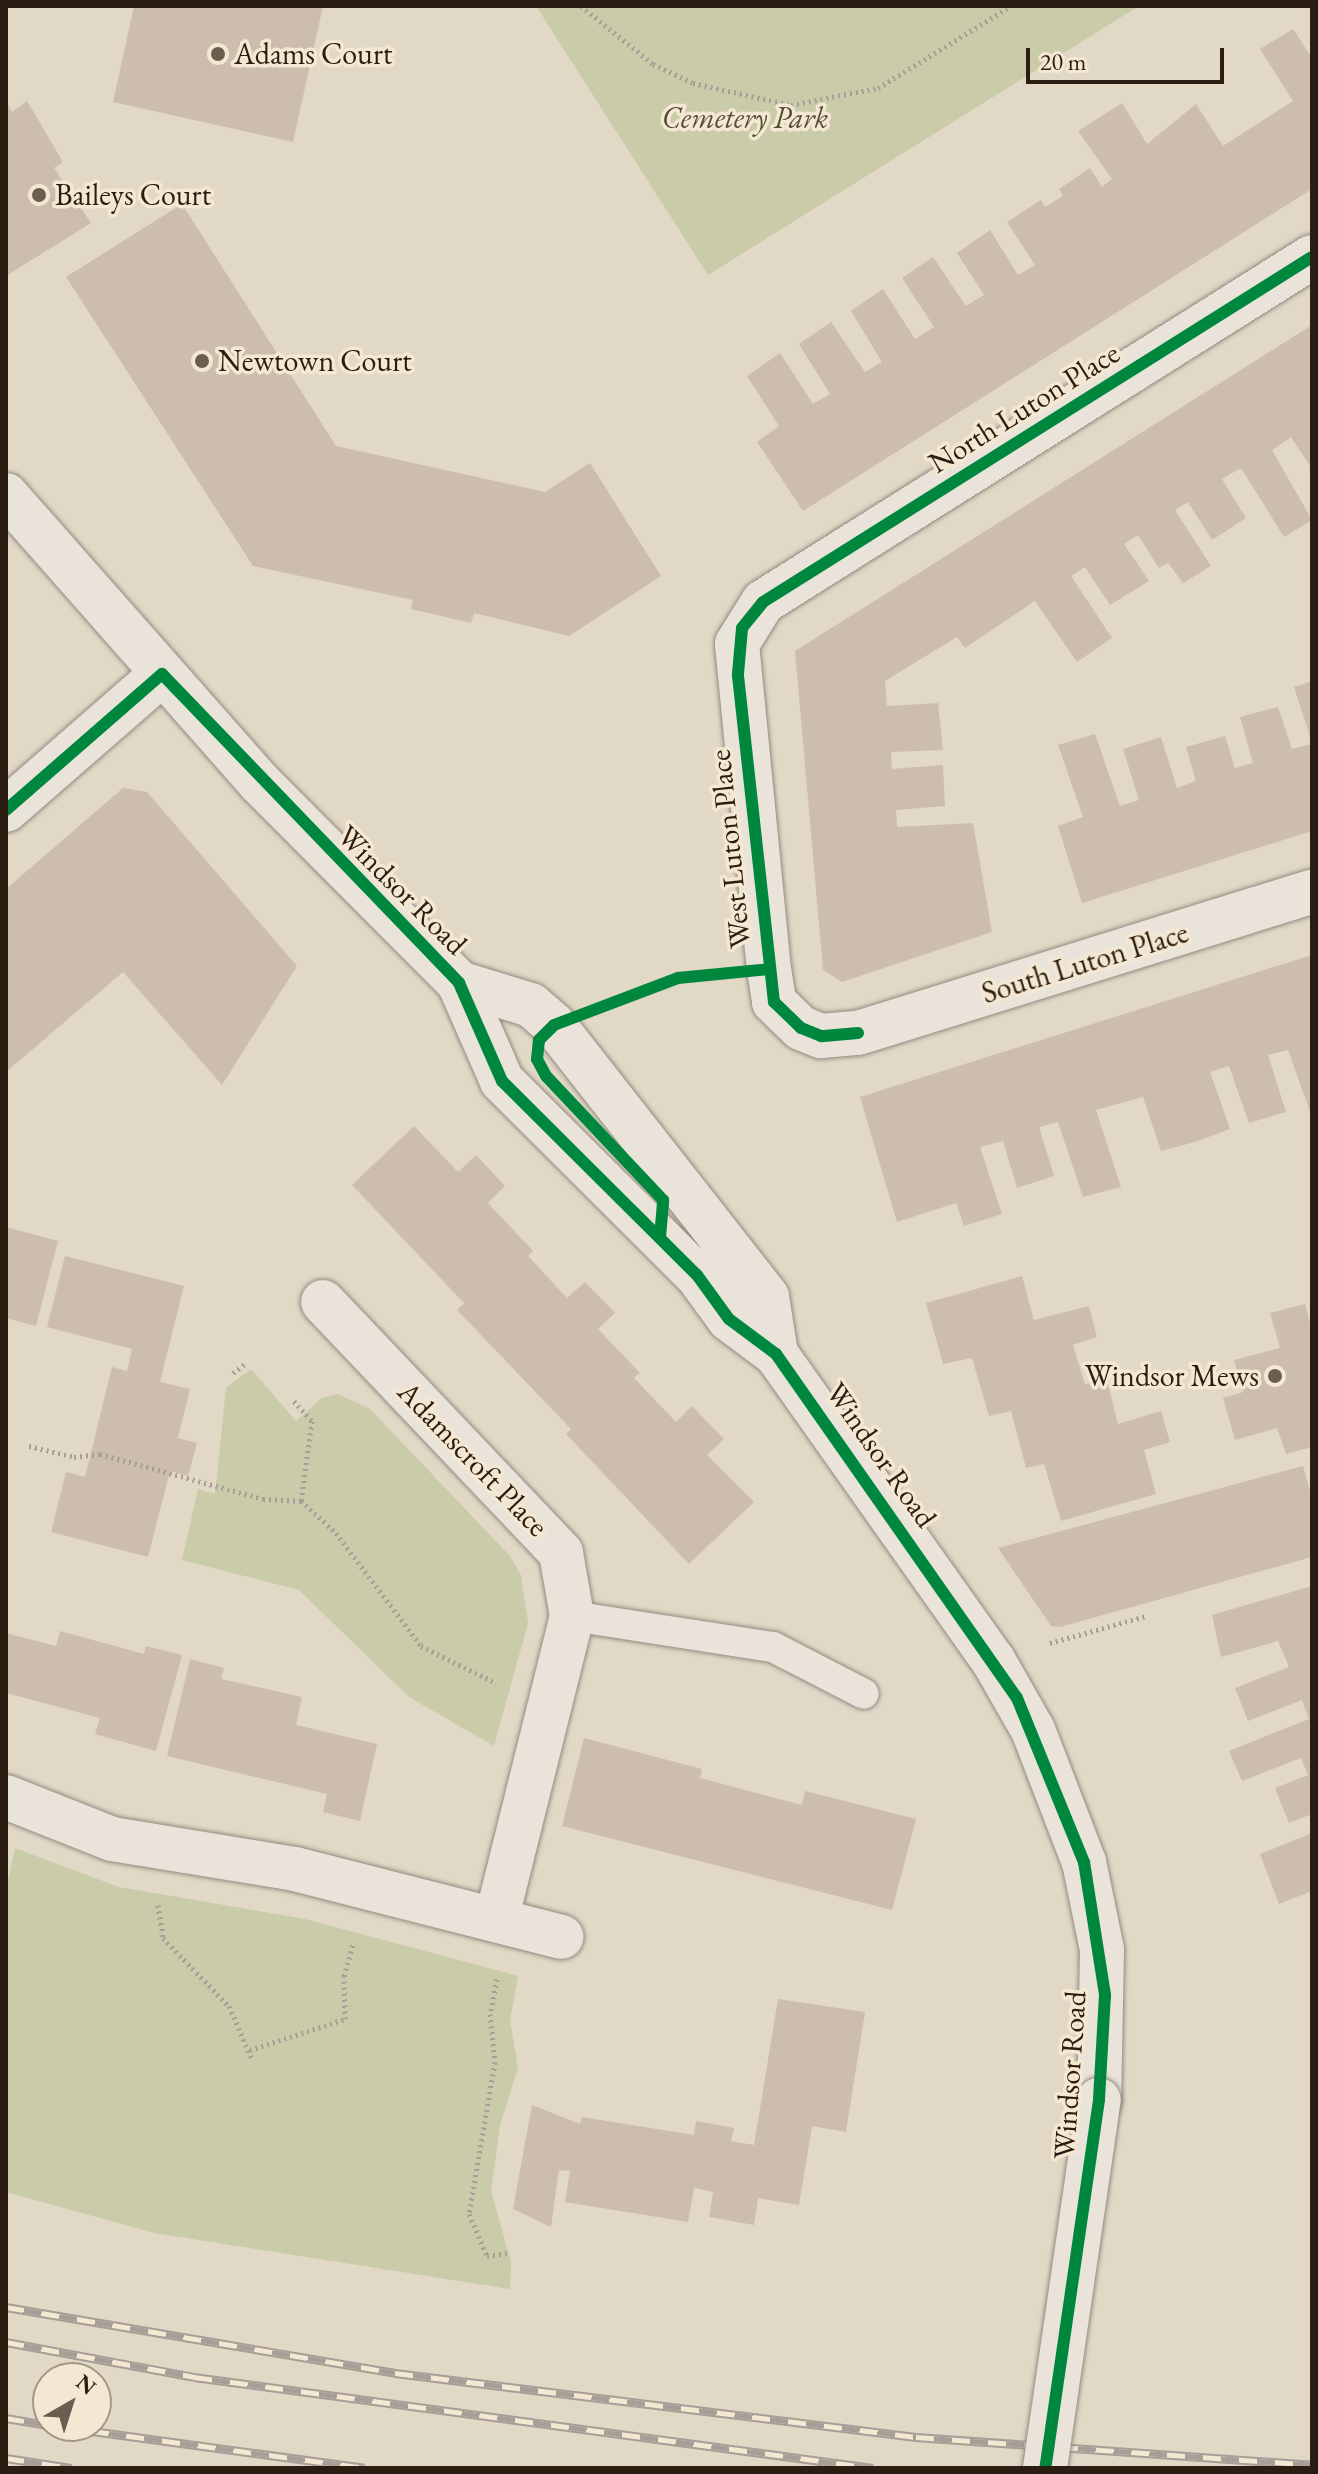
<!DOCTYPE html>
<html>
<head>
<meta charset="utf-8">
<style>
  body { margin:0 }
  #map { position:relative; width:1318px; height:2474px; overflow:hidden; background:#e2d8c6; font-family:"EB Garamond",serif }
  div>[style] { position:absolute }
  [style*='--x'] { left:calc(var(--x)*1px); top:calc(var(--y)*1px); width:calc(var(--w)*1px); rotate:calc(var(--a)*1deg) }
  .green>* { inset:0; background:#c9cba9 }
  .building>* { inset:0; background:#cdbdaf }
  .path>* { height:5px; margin-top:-2.5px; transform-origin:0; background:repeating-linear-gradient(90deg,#a59f97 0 2px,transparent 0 6px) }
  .roads { filter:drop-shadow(0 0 2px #928b80) drop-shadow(0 0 2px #928b80) }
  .service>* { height:30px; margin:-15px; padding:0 15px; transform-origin:15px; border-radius:15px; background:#e9e3da }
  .minor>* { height:44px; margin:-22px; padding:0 22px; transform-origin:22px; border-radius:22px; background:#e9e3da }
  .tertiary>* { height:44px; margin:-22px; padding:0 22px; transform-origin:22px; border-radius:22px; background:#e9e3da }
  .rail>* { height:9px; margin-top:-4.5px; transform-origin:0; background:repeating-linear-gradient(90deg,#f5e8d2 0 18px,#a59f97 0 36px); box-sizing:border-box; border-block:2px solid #a59f97 }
  .bridges { filter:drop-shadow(0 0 2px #928b80) drop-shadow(0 0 2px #928b80) }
  .tertiary-bridge>* { height:44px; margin:-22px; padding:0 22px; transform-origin:22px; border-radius:22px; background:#e9e3da }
  .cycleway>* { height:12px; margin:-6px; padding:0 6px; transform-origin:6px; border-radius:6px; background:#00873e }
  .dots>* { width:22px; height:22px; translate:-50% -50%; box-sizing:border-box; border:4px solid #f5e8d2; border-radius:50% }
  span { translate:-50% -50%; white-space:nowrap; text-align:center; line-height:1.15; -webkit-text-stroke:7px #f5e8d2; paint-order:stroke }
  .poi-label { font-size:30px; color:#2b1d11 }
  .left { translate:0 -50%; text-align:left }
  .right { translate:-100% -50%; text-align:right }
  .park-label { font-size:30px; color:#544e38; font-style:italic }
  .street-label { font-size:30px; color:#2b1d11 }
  .frame { position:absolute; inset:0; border:8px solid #2b1d11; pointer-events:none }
  .north { position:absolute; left:32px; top:2362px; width:80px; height:80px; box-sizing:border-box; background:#f5e8d2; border:2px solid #a49785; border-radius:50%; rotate:39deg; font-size:22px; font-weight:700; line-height:32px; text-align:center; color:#2b1d11 }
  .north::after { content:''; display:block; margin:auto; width:28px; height:36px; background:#6b5e50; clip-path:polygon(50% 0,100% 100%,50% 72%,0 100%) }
  .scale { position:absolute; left:1026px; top:48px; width:198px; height:36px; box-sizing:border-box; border:4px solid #2b1d11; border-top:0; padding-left:10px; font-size:24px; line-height:28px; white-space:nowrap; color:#2b1d11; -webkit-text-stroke:6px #f5e8d2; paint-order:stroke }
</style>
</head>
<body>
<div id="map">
  <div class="green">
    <i style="clip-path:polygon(536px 6px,1139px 6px,708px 275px)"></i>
    <i style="clip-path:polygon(251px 1369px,296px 1421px,322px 1398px,338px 1394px,370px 1409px,510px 1556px,521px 1575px,528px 1623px,494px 1746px,409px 1697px,299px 1590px,182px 1560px,198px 1489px,215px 1494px,226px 1388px)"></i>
    <i style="clip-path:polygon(15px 1848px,119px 1887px,305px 1919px,518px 1976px,510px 2020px,518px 2067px,500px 2126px,491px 2191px,511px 2262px,510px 2289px,154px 2233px,6px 2192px,6px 1890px)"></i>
  </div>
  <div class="building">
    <i style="clip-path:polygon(134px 6px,323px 6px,293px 142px,113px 102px)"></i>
    <i style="clip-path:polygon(1293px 29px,1312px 58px,1312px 189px,803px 511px,757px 442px,779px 426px,747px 376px,780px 353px,813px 404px,830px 394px,799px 344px,831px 322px,865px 372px,882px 362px,851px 311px,883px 289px,915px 339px,934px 327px,902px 278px,933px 257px,966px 306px,984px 295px,957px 253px,990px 230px,1018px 275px,1035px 265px,1007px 222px,1041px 200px,1045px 207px,1063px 196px,1059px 189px,1090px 168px,1102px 187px,1112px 179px,1078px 131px,1122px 103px,1147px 144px,1196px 104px,1223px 146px,1293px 101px,1260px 49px)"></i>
    <i style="clip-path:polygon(6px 101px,12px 112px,27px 101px,63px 162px,54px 168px,91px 223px,6px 276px)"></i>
    <i style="clip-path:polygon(182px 204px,336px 446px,545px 492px,590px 463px,661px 576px,569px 636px,474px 613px,471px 623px,411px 609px,413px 600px,253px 566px,66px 277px)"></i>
    <i style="clip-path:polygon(1312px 325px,1312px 469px,1291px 437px,1272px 450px,1312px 520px,1284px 537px,1241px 468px,1222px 479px,1246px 518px,1212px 540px,1188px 502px,1175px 510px,1211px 566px,1183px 583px,1168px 563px,1159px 568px,1138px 535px,1124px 544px,1149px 581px,1110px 605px,1085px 567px,1071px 576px,1112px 638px,1077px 662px,1035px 601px,965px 648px,957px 637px,885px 681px,887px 706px,938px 703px,943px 750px,891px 752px,892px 769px,943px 765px,945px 806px,896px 810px,897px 827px,973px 823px,992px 932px,842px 982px,823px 970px,795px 651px)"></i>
    <i style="clip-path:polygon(1312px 681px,1312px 740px,1311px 740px,1294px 687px)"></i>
    <i style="clip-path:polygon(1278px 707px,1292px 749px,1312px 744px,1312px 831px,1082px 903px,1058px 826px,1083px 817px,1058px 745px,1095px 734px,1120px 806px,1139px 800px,1123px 749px,1161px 737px,1177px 788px,1196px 781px,1186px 747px,1225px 736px,1235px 768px,1253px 763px,1240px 717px)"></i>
    <i style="clip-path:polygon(123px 788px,147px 792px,297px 966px,222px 1085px,123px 972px,6px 1072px,6px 889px)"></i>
    <i style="clip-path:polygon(1312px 955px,1312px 1117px,1288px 1050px,1268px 1055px,1286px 1112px,1249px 1123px,1229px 1066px,1210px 1072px,1230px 1129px,1195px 1142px,1161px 1151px,1143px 1097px,1096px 1110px,1121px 1187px,1083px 1197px,1058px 1122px,1039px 1127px,1054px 1176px,1017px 1188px,1003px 1141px,980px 1147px,1002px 1214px,964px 1226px,956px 1203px,897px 1222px,860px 1097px)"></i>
    <i style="clip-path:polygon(414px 1126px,458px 1172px,476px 1155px,505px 1186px,488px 1203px,533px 1251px,528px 1256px,567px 1298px,585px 1282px,615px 1313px,598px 1329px,640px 1373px,634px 1378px,676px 1422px,692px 1406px,724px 1439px,707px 1455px,754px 1502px,689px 1564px,566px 1434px,571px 1429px,457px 1310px,464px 1303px,352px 1185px)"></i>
    <i style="clip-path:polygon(6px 1227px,58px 1241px,36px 1326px,6px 1318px)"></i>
    <i style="clip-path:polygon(65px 1256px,184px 1286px,160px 1382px,190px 1389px,178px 1438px,197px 1443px,188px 1476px,170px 1471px,148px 1557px,51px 1532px,66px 1472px,85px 1477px,112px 1367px,127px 1371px,132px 1349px,47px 1327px)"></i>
    <i style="clip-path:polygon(1022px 1276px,1034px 1320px,1089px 1306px,1097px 1337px,1073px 1345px,1085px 1384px,1107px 1380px,1118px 1424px,1161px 1411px,1170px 1442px,1144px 1450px,1156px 1494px,1061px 1521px,1044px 1464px,1026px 1468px,1011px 1411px,989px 1416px,972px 1358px,943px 1364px,926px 1303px)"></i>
    <i style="clip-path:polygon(1305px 1304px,1312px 1330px,1312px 1447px,1286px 1454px,1277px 1428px,1235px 1440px,1223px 1398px,1243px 1392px,1234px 1360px,1280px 1348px,1270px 1313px)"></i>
    <i style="clip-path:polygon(1303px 1466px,1312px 1498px,1312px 1557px,1060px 1627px,1051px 1626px,998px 1548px)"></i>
    <i style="clip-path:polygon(1312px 1586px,1312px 1814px,1289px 1823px,1275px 1788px,1308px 1775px,1301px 1758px,1242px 1781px,1229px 1751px,1309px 1719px,1302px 1700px,1248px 1721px,1235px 1688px,1289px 1667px,1278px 1641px,1221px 1657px,1212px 1615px)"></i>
    <i style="clip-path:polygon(60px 1631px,144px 1654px,146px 1646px,182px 1655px,156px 1751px,95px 1734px,100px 1718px,6px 1693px,6px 1633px,56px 1646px)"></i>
    <i style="clip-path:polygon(190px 1659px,224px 1668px,221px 1679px,302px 1697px,296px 1725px,377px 1744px,360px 1821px,323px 1812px,327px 1794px,167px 1756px)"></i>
    <i style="clip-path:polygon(584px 1738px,702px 1769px,700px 1778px,802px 1805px,805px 1791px,916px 1819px,892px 1910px,562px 1826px)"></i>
    <i style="clip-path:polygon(1312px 1833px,1312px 1891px,1279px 1904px,1260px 1854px)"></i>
    <i style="clip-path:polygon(778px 1999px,865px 2012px,846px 2132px,812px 2126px,799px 2205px,758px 2198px,754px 2225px,709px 2217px,713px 2192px,694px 2188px,688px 2222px,565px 2202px,570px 2171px,559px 2170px,551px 2227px,513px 2209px,532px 2105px,580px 2124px,582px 2117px,694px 2135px,696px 2121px,734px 2128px,731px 2141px,754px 2145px)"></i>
  </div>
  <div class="path">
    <i style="--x:581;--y:6;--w:92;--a:38.9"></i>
    <i style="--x:653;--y:64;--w:44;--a:25.4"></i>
    <i style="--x:693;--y:83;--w:100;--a:12.7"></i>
    <i style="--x:791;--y:105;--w:89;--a:-11.1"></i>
    <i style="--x:878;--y:88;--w:156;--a:-31.7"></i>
    <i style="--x:233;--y:1373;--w:15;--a:-37"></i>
    <i style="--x:294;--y:1401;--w:27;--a:48"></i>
    <i style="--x:312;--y:1421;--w:81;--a:97.8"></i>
    <i style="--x:29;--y:1446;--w:46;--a:13.7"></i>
    <i style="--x:74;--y:1457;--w:26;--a:-7"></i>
    <i style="--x:100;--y:1454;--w:169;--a:15.4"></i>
    <i style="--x:263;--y:1499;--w:38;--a:3"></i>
    <i style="--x:301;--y:1501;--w:47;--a:42.4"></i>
    <i style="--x:336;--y:1533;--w:141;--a:53"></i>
    <i style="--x:421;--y:1646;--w:84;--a:26.3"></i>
    <i style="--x:1050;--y:1643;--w:100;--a:-15.7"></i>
    <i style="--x:158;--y:1905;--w:33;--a:81"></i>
    <i style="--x:163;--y:1938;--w:95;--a:45.9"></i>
    <i style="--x:229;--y:2006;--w:56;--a:66.7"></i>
    <i style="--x:497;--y:1979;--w:36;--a:101"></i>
    <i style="--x:490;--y:2014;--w:48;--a:84.1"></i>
    <i style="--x:495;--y:2062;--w:154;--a:99.7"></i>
    <i style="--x:469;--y:2214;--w:46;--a:66.8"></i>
    <i style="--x:487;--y:2256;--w:21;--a:-8"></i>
    <i style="--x:250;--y:2050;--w:100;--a:-18.1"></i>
    <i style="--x:345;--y:2019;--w:43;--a:-91.3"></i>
    <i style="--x:344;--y:1976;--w:35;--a:-74"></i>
  </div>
  <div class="roads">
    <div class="service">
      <i style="--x:572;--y:1616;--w:203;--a:8.8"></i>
      <i style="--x:773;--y:1647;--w:102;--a:27.3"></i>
    </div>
    <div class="minor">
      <i style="--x:1312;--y:257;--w:648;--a:147.85"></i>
      <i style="--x:763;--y:602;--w:49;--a:121.8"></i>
      <i style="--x:737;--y:644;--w:327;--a:84.4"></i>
      <i style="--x:769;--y:969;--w:33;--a:81"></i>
      <i style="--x:774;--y:1002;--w:37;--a:44"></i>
      <i style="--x:801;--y:1028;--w:22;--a:22"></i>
      <i style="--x:821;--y:1036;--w:37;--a:-5"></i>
      <i style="--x:858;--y:1033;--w:475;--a:-17.3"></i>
      <i style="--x:6;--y:810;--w:207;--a:-41.1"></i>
      <i style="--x:323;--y:1302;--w:346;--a:46.5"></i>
      <i style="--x:561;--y:1553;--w:64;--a:80.1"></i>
      <i style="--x:572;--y:1616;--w:313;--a:104"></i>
      <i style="--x:6;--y:1797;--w:114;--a:21.6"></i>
      <i style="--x:112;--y:1839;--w:185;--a:9.3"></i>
      <i style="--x:295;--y:1869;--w:275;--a:14.3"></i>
    </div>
    <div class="tertiary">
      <i style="--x:6;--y:495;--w:385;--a:48.6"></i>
      <i style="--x:261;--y:784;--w:281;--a:45.1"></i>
      <i style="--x:459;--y:983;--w:107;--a:66.3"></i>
      <i style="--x:502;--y:1081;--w:275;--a:44.9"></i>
      <i style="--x:697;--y:1275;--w:54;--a:54"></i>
      <i style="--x:729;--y:1319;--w:59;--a:36.7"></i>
      <i style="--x:776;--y:1354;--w:375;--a:54.7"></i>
      <i style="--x:993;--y:1660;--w:81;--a:60.3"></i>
      <i style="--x:1033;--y:1730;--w:142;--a:68.9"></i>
      <i style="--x:1084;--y:1862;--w:90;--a:78.4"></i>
      <i style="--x:1102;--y:1950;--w:150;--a:91.1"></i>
      <i style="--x:459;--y:983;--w:75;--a:17"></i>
      <i style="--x:531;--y:1005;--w:30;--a:41"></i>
      <i style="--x:554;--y:1025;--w:345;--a:51.9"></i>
      <i style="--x:767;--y:1297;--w:58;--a:81"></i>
    </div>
  </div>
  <div class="rail">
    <i style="--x:6;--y:2307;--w:395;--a:9.6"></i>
    <i style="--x:395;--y:2373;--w:525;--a:7"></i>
    <i style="--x:916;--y:2437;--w:397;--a:4"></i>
    <i style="--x:6;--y:2342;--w:191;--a:10.5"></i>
    <i style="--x:194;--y:2377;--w:685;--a:7.63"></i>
    <i style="--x:6;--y:2418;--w:43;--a:9.5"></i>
    <i style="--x:55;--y:2426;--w:312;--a:7.7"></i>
    <i style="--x:6;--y:2458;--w:66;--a:8.7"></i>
  </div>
  <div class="bridges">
    <div class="tertiary-bridge">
      <i style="--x:1045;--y:2468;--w:372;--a:-81.7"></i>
    </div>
  </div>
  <div class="cycleway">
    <i style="--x:6;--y:810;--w:207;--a:-41.1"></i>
    <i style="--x:162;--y:674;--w:429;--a:46.1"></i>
    <i style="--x:459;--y:983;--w:107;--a:66.3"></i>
    <i style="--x:502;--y:1081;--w:275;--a:44.9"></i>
    <i style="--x:697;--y:1275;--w:54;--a:54"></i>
    <i style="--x:729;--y:1319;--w:59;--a:36.7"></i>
    <i style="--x:776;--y:1354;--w:420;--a:55"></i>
    <i style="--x:1017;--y:1698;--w:177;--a:67.8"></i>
    <i style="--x:1084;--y:1862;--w:135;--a:81"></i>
    <i style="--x:1105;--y:1995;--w:105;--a:93.3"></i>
    <i style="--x:1099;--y:2100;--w:372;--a:98.3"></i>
    <i style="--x:858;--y:1033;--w:37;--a:175"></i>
    <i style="--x:821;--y:1036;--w:22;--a:-158"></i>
    <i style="--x:801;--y:1028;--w:37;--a:-136"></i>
    <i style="--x:774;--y:1002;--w:330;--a:-96.3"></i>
    <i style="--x:738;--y:674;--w:46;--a:-85"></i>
    <i style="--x:742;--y:628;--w:33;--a:-51"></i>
    <i style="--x:763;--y:602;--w:648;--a:-32.15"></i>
    <i style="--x:660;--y:1237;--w:37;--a:-85"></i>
    <i style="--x:663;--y:1200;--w:170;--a:-133.3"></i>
    <i style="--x:546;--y:1076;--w:19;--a:-118"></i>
    <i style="--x:537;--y:1059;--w:19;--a:-84"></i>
    <i style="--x:539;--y:1040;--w:21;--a:-45"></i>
    <i style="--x:554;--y:1025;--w:133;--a:-20.8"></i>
    <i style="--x:678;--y:978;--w:91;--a:-5.6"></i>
  </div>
  <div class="dots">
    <i style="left:218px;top:54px;background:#6b5e50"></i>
    <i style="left:39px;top:195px;background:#6b5e50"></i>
    <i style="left:202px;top:361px;background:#6b5e50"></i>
    <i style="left:1275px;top:1376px;background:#6b5e50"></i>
  </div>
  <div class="poi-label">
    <span class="left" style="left:234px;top:54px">Adams Court</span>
    <span class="left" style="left:55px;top:195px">Baileys Court</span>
    <span class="left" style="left:218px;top:361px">Newtown Court</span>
    <span class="right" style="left:1259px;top:1376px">Windsor Mews</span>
  </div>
  <div class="park-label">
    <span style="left:745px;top:118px">Cemetery Park</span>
  </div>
  <div class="street-label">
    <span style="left:1024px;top:408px;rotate:-32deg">North Luton Place</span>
    <span style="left:730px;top:849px;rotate:-96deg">West Luton Place</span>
    <span style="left:402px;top:890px;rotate:45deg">Windsor Road</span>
    <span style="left:1085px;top:963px;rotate:-17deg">South Luton Place</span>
    <span style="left:881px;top:1455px;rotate:55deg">Windsor Road</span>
    <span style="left:473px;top:1459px;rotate:46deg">Adamscroft Place</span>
    <span style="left:1070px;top:2075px;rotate:-86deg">Windsor Road</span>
  </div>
  <div class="frame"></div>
  <div class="north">N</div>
  <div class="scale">20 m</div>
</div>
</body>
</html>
